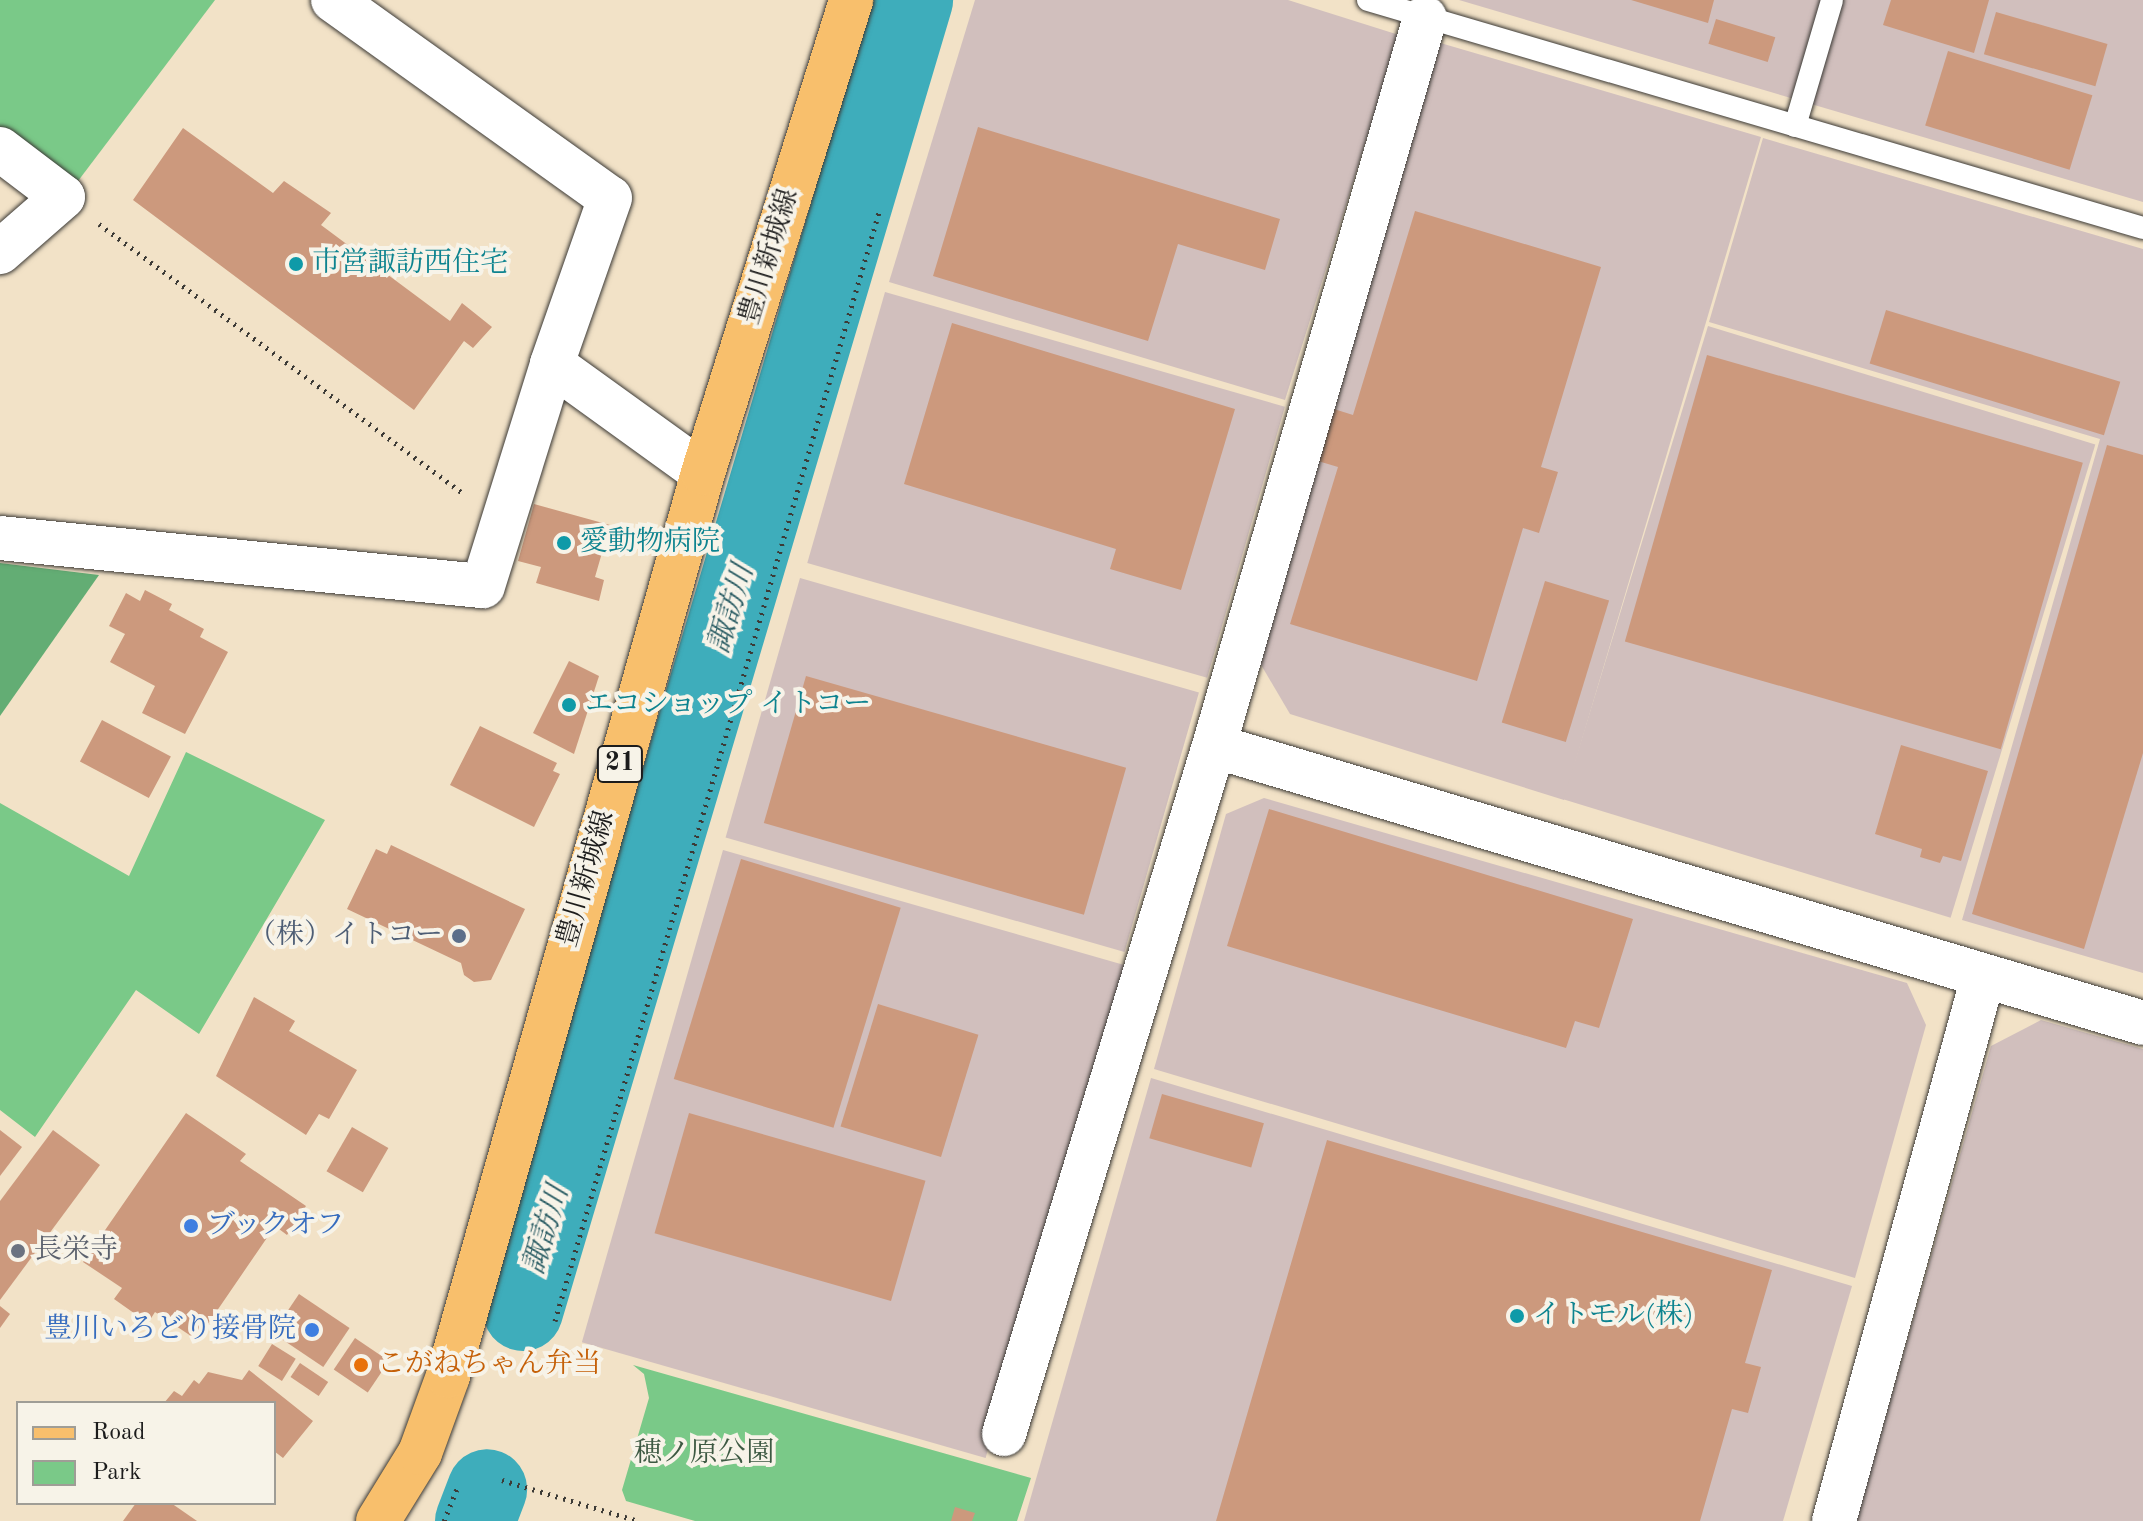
<!DOCTYPE html>
<html>
<head>
<meta charset="utf-8">
<style>
  body { margin:0 }
  #map { position:relative; width:2143px; height:1521px; overflow:hidden; background:#f2e2c7; font-family:"Old Standard TT","Noto Serif JP",serif }
  div>[style] { position:absolute }
  [style*='--x'] { left:calc(var(--x)*1px); top:calc(var(--y)*1px); width:calc(var(--w)*1px); rotate:calc(var(--a)*1deg) }
  .industrial>* { inset:0; background:#d1bfbd; transform-origin:0 0 }
  .green>* { inset:0; background:#7ac988 }
  .forest>* { inset:0; background:#63ad74 }
  .river>* { height:80px; margin:-40px; padding:0 40px; transform-origin:40px; border-radius:40px; background:#3eadbb }
  .building>* { inset:0; background:#cc997d; transform-origin:0 0 }
  .path>* { height:5px; margin-top:-2.5px; transform-origin:0; background:repeating-linear-gradient(90deg,#3c3a36 0 2px,transparent 0 8px) }
  .roads { filter:drop-shadow(0 0 2px #3c3a36) drop-shadow(0 0 2px #3c3a36) }
  .service>* { height:22px; margin:-11px; padding:0 11px; transform-origin:11px; border-radius:11px; background:#fff }
  .minor>* { height:44px; margin:-22px; padding:0 22px; transform-origin:22px; border-radius:22px; background:#fff }
  .tertiary>* { height:44px; margin:-22px; padding:0 22px; transform-origin:22px; border-radius:22px; background:#fff }
  .primary>* { height:44px; margin:-22px; padding:0 22px; transform-origin:22px; border-radius:22px; background:#f8bf6c }
  .dots>* { width:22px; height:22px; translate:-50% -50%; box-sizing:border-box; border:4px solid #f7f3e8; border-radius:50% }
  span { translate:-50% -50%; white-space:nowrap; text-align:center; line-height:1.15; -webkit-text-stroke:8px #f7f3e8; paint-order:stroke }
  .shield-label span { padding:2px 6px; background:#f7f3e8; border:2px solid; border-radius:6px; -webkit-text-stroke-width:0 }
  .shield-label { font-size:26px; color:#1c1c1c; font-weight:700 }
  .street-label { font-size:28px; color:#1c1c1c }
  .culture-label { font-size:28px; color:#0d838f }
  .left { translate:0 -50%; text-align:left }
  .service-label { font-size:28px; color:#4e5e75 }
  .right { translate:-100% -50%; text-align:right }
  .shop-label { font-size:28px; color:#366cbe }
  .worship-label { font-size:28px; color:#5b616d }
  .food-label { font-size:28px; color:#c56008 }
  .park-label { font-size:28px; color:#3d5942 }
  .water-label { font-size:30px; color:#2b5d64; font-style:italic }
  .legend { position:absolute; left:16px; top:1401px; width:260px; height:104px; box-sizing:border-box; background:#f7f3e8; border:2px solid #9f9d96; margin:0; padding:10px 14px; list-style:none; font-size:24px; color:#1c1c1c }
  .legend li { display:flex; align-items:center; gap:16px; height:40px }
  .legend b { width:40px; border:2px solid #9f9d96 }
</style>
</head>
<body>
<div id="map">
  <div class="industrial">
    <i style="clip-path:polygon(975px 0,1288px 0,1399px 35px,1285px 400px,889px 282px)"></i>
    <i style="clip-path:polygon(1459px 0,2143px 0,2143px 202px)"></i>
    <i style="clip-path:polygon(1437px 42px,1761px 137px,1564px 800px,1290px 714px,1257px 658px)"></i>
    <i style="clip-path:polygon(1763px 138px,2143px 249px,2143px 973px,1962px 920px,2100px 439px,1709px 322px)"></i>
    <i style="left:885px;top:292px;width:416px;height:282px;rotate:16deg"></i>
    <i style="left:1708px;top:326px;width:405px;height:495px;rotate:17deg"></i>
    <i style="left:800px;top:578px;width:415px;height:270px;rotate:16deg"></i>
    <i style="clip-path:polygon(1264px 798px,1907px 983px,1926px 1025px,1855px 1278px,1154px 1069px,1226px 814px)"></i>
    <i style="left:723px;top:850px;width:420px;height:512px;rotate:16deg"></i>
    <i style="clip-path:polygon(2041px 1020px,2143px 1049px,2143px 1521px,1856px 1521px,1991px 1046px)"></i>
    <i style="clip-path:polygon(1151px 1078px,1852px 1286px,1783px 1521px,1024px 1521px)"></i>
  </div>
  <div class="green">
    <i style="clip-path:polygon(0 0,215px 0,75px 185px,0 129px)"></i>
    <i style="clip-path:polygon(186px 752px,325px 820px,199px 1034px,136px 990px,35px 1137px,0 1110px,0 803px,129px 876px)"></i>
    <i style="clip-path:polygon(633px 1365px,1031px 1478px,1017px 1521px,695px 1521px,626px 1501px,622px 1490px,649px 1398px,644px 1374px)"></i>
  </div>
  <div class="forest">
    <i style="clip-path:polygon(0 563px,99px 575px,0 716px)"></i>
  </div>
  <div class="river">
    <i style="--x:523;--y:1311;--w:1368;--a:-73.43"></i>
    <i style="--x:475;--y:1521;--w:34;--a:-69"></i>
  </div>
  <div class="building">
    <i style="clip-path:polygon(1631px 0,1714px 0,1708px 23px)"></i>
    <i style="clip-path:polygon(1891px 0,1989px 0,1974px 53px,1883px 25px)"></i>
    <i style="left:1996px;top:12px;width:116px;height:44px;rotate:16deg"></i>
    <i style="left:1716px;top:19px;width:62px;height:26px;rotate:17deg"></i>
    <i style="left:1948px;top:51px;width:151px;height:78px;rotate:17deg"></i>
    <i style="clip-path:polygon(978px 127px,1280px 219px,1265px 270px,1178px 244px,1148px 341px,933px 276px)"></i>
    <i style="clip-path:polygon(183px 128px,273px 193px,284px 181px,331px 213px,321px 225px,450px 321px,462px 303px,492px 327px,473px 348px,464px 341px,414px 410px,133px 200px)"></i>
    <i style="clip-path:polygon(1415px 211px,1601px 267px,1541px 467px,1558px 472px,1539px 533px,1523px 528px,1477px 681px,1290px 624px,1338px 467px,1318px 461px,1334px 409px,1353px 415px)"></i>
    <i style="left:1886px;top:310px;width:245px;height:56px;rotate:17deg"></i>
    <i style="clip-path:polygon(952px 323px,1235px 409px,1181px 590px,1110px 569px,1116px 549px,904px 484px)"></i>
    <i style="left:1707px;top:355px;width:391px;height:298px;rotate:16deg"></i>
    <i style="clip-path:polygon(2107px 445px,2143px 455px,2143px 753px,2084px 949px,1972px 914px)"></i>
    <i style="clip-path:polygon(534px 504px,610px 525px,595px 577px,604px 580px,599px 601px,536px 583px,541px 567px,518px 561px)"></i>
    <i style="left:1545px;top:581px;width:67px;height:148px;rotate:17deg"></i>
    <i style="clip-path:polygon(145px 590px,172px 604px,169px 610px,204px 629px,200px 637px,228px 652px,185px 734px,142px 713px,155px 686px,110px 662px,125px 634px,109px 626px,126px 593px,140px 601px)"></i>
    <i style="clip-path:polygon(569px 661px,599px 676px,574px 754px,533px 733px)"></i>
    <i style="left:806px;top:676px;width:333px;height:153px;rotate:16deg"></i>
    <i style="left:102px;top:720px;width:78px;height:47px;rotate:28deg"></i>
    <i style="clip-path:polygon(480px 726px,557px 763px,553px 771px,560px 774px,534px 827px,450px 785px)"></i>
    <i style="clip-path:polygon(1901px 745px,1988px 771px,1961px 861px,1943px 856px,1940px 863px,1920px 857px,1922px 849px,1875px 834px)"></i>
    <i style="clip-path:polygon(1269px 809px,1633px 919px,1599px 1028px,1575px 1021px,1566px 1048px,1227px 946px)"></i>
    <i style="clip-path:polygon(391px 845px,525px 909px,491px 980px,474px 982px,464px 975px,461px 963px,347px 909px,376px 849px,387px 854px)"></i>
    <i style="left:741px;top:859px;width:167px;height:230px;rotate:17deg"></i>
    <i style="clip-path:polygon(254px 997px,295px 1021px,289px 1031px,357px 1070px,329px 1119px,319px 1114px,306px 1135px,216px 1076px)"></i>
    <i style="left:878px;top:1004px;width:105px;height:128px;rotate:17deg"></i>
    <i style="left:1162px;top:1094px;width:106px;height:46px;rotate:16deg"></i>
    <i style="clip-path:polygon(186px 1113px,246px 1154px,240px 1161px,306px 1206px,287px 1235px,275px 1226px,197px 1340px,155px 1312px,148px 1323px,114px 1299px,122px 1288px,83px 1262px)"></i>
    <i style="left:689px;top:1113px;width:246px;height:125px;rotate:16deg"></i>
    <i style="left:352px;top:1127px;width:42px;height:51px;rotate:30deg"></i>
    <i style="clip-path:polygon(0 1130px,22px 1147px,0 1176px)"></i>
    <i style="clip-path:polygon(53px 1130px,100px 1165px,0 1300px,0 1201px)"></i>
    <i style="clip-path:polygon(1327px 1140px,1772px 1270px,1745px 1363px,1761px 1367px,1748px 1413px,1732px 1409px,1700px 1521px,1216px 1521px)"></i>
    <i style="left:299px;top:1294px;width:61px;height:47px;rotate:34deg"></i>
    <i style="clip-path:polygon(0 1306px,10px 1314px,0 1328px)"></i>
    <i style="left:355px;top:1338px;width:41px;height:38px;rotate:34deg"></i>
    <i style="left:272px;top:1344px;width:28px;height:26px;rotate:32deg"></i>
    <i style="left:300px;top:1363px;width:34px;height:17px;rotate:34deg"></i>
    <i style="clip-path:polygon(249px 1370px,313px 1421px,283px 1458px,274px 1451px,274px 1403px,164px 1403px,174px 1391px,182px 1396px,194px 1380px,199px 1384px,208px 1372px,242px 1380px)"></i>
    <i style="clip-path:polygon(136px 1503px,171px 1503px,197px 1521px,123px 1521px)"></i>
    <i style="clip-path:polygon(955px 1507px,975px 1513px,972px 1521px,951px 1521px)"></i>
  </div>
  <div class="path">
    <i style="--x:99;--y:224;--w:454;--a:36.5"></i>
    <i style="--x:555;--y:1321;--w:1159;--a:-73.71"></i>
    <i style="--x:502;--y:1480;--w:143;--a:16.7"></i>
    <i style="--x:444;--y:1521;--w:38;--a:-68"></i>
  </div>
  <div class="roads">
    <div class="service">
      <i style="--x:1368;--y:0;--w:808;--a:16.39"></i>
      <i style="--x:1795;--y:126;--w:131;--a:-73.6"></i>
    </div>
    <div class="minor">
      <i style="--x:333;--y:0;--w:340;--a:35.6"></i>
      <i style="--x:610;--y:198;--w:176;--a:109.3"></i>
      <i style="--x:552;--y:364;--w:186;--a:35.8"></i>
      <i style="--x:0;--y:149;--w:79;--a:37.3"></i>
      <i style="--x:63;--y:197;--w:84;--a:138.9"></i>
      <i style="--x:0;--y:538;--w:485;--a:5.7"></i>
      <i style="--x:483;--y:586;--w:232;--a:-72.7"></i>
    </div>
    <div class="tertiary">
      <i style="--x:1214;--y:746;--w:969;--a:16.6"></i>
      <i style="--x:1004;--y:1434;--w:719;--a:-73.03"></i>
      <i style="--x:1214;--y:746;--w:758;--a:-73.84"></i>
      <i style="--x:1834;--y:1521;--w:564;--a:-74.68"></i>
    </div>
    <div class="primary">
      <i style="--x:378;--y:1521;--w:80;--a:-58.3"></i>
      <i style="--x:420;--y:1453;--w:82;--a:-70"></i>
      <i style="--x:448;--y:1376;--w:938;--a:-74.23"></i>
      <i style="--x:703;--y:473;--w:496;--a:-72.6"></i>
    </div>
  </div>
  <div class="dots">
    <i style="left:296px;top:264px;background:#0f9aa8"></i>
    <i style="left:564px;top:543px;background:#0f9aa8"></i>
    <i style="left:569px;top:705px;background:#0f9aa8"></i>
    <i style="left:459px;top:936px;background:#5c6f8a"></i>
    <i style="left:191px;top:1226px;background:#3f7fe0"></i>
    <i style="left:18px;top:1251px;background:#6b7280"></i>
    <i style="left:1517px;top:1316px;background:#0f9aa8"></i>
    <i style="left:312px;top:1330px;background:#3f7fe0"></i>
    <i style="left:361px;top:1365px;background:#e8710a"></i>
  </div>
  <div class="shield-label">
    <span style="left:620px;top:764px">21</span>
  </div>
  <div class="street-label">
    <span style="left:770px;top:257px;rotate:-73deg">豊川新城線</span>
    <span style="left:587px;top:879px;rotate:-74deg">豊川新城線</span>
  </div>
  <div class="culture-label">
    <span class="left" style="left:312px;top:264px">市営諏訪西住宅</span>
    <span class="left" style="left:580px;top:543px">愛動物病院</span>
    <span class="left" style="left:585px;top:705px">エコショップ イトコー</span>
    <span class="left" style="left:1533px;top:1316px">イトモル(株)</span>
  </div>
  <div class="service-label">
    <span class="right" style="left:443px;top:936px">（株）イトコー</span>
  </div>
  <div class="shop-label">
    <span class="left" style="left:207px;top:1226px">ブックオフ</span>
    <span class="right" style="left:296px;top:1330px">豊川いろどり接骨院</span>
  </div>
  <div class="worship-label">
    <span class="left" style="left:34px;top:1251px">長栄寺</span>
  </div>
  <div class="food-label">
    <span class="left" style="left:377px;top:1365px">こがねちゃん弁当</span>
  </div>
  <div class="park-label">
    <span style="left:704px;top:1454px">穂ノ原公園</span>
  </div>
  <div class="water-label">
    <span style="left:732px;top:609px;rotate:-73deg">諏訪川</span>
    <span style="left:547px;top:1230px;rotate:-73deg">諏訪川</span>
  </div>
  <ul class="legend">
  <li><b style="height:10px;background:#f8bf6c"></b>Road</li>
  <li><b style="height:22px;background:#7ac988"></b>Park</li>
  </ul>
</div>
</body>
</html>
